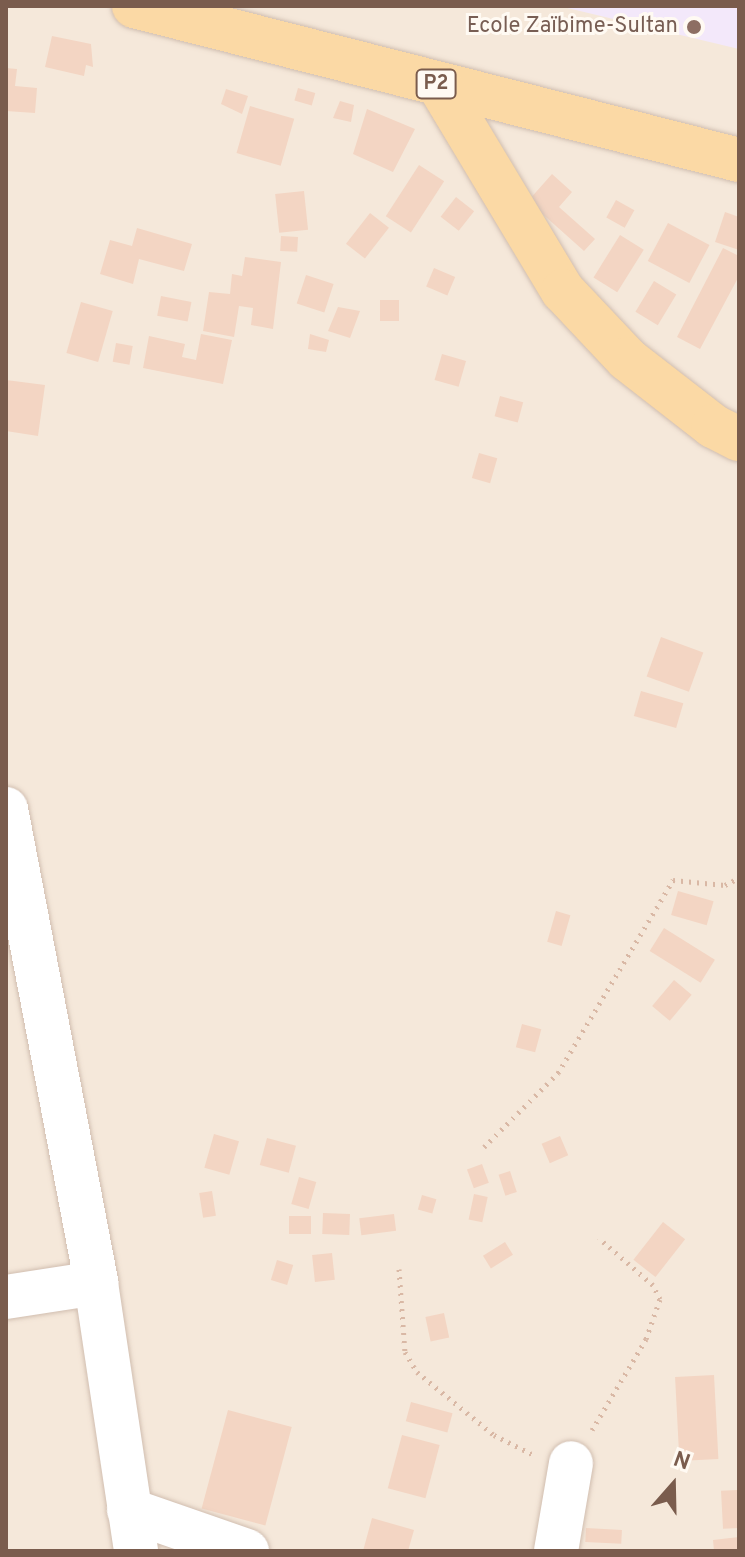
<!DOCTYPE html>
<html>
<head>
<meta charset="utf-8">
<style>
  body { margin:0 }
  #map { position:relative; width:745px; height:1557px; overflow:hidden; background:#fdf6ec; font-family:Overpass,sans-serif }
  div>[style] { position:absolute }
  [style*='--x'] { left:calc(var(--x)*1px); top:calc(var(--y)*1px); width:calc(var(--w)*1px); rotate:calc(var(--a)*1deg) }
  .residential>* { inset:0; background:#f5e8da; transform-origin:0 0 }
  .education>* { inset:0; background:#f3e8fa }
  .building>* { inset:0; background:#f3d5c3; transform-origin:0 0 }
  .path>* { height:5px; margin-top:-2.5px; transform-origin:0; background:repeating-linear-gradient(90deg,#d9b8a5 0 2px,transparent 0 8px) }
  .roads { filter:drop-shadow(0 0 2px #d1beb0) drop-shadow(0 0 2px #d1beb0) }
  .minor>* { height:44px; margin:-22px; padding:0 22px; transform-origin:22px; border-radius:22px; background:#fff }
  .major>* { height:44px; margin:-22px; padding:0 22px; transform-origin:22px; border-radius:22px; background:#fbd9a5 }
  .dots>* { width:22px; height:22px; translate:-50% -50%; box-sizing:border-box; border:4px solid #fffaf3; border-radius:50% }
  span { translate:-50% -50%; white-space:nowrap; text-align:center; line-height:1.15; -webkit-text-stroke:6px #fffaf3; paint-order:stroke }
  .shield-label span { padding:2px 6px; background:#fffaf3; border:2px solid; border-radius:6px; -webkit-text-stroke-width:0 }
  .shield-label { font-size:20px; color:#7a5c4d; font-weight:700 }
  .education-label { font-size:22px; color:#785e54 }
  .right { translate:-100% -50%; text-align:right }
  .frame { position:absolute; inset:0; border:8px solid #7a5c4d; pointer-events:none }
  .north { position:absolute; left:633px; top:1445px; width:80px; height:80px; -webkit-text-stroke:6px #fffaf3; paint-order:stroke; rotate:20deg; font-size:22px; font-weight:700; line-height:32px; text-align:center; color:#7a5c4d }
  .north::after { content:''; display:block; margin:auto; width:28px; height:36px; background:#7a5c4d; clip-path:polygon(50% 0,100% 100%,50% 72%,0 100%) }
</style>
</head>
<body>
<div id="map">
  <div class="residential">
    <i style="left:6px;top:6px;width:733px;height:1545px"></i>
  </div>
  <div class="education">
    <i style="clip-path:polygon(559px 6px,739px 6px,739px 49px)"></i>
  </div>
  <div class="building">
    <i style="clip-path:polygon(52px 36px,91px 44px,93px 67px,86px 65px,84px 76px,45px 67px)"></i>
    <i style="clip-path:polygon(6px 68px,17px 69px,15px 86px,37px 88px,35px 113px,6px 111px)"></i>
    <i style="left:298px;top:88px;width:18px;height:13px;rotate:16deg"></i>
    <i style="clip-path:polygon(226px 89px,248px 96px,242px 114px,221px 104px)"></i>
    <i style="clip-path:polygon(340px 101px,354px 105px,351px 122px,333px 118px)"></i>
    <i style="left:250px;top:106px;width:46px;height:49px;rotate:16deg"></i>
    <i style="clip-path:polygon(367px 109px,415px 129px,393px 172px,353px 154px)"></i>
    <i style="left:419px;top:165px;width:30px;height:61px;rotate:33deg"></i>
    <i style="clip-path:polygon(552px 174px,572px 192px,559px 207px,595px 239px,584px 251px,528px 201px)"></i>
    <i style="left:304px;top:191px;width:39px;height:29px;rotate:84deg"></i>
    <i style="left:456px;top:197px;width:23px;height:25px;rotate:38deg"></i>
    <i style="left:616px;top:200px;width:21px;height:20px;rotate:29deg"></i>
    <i style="clip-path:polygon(725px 212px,739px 217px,739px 250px,715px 242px)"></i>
    <i style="left:370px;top:213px;width:24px;height:39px;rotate:38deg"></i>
    <i style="left:668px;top:223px;width:47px;height:43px;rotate:28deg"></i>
    <i style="clip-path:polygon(137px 228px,192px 244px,184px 271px,139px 259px,133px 284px,100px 274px,110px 240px,132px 246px)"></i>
    <i style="left:620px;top:235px;width:28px;height:50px;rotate:32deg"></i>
    <i style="left:281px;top:236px;width:17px;height:15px;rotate:3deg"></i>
    <i style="clip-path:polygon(723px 248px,739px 256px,739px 276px,700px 349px,677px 337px)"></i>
    <i style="clip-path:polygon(245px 257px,281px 262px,273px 329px,251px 325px,253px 308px,239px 306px,234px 337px,203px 331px,209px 292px,230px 294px,232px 274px,242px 276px)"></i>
    <i style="left:434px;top:268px;width:23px;height:20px;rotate:23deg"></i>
    <i style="left:306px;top:275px;width:29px;height:30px;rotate:18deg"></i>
    <i style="left:654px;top:281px;width:26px;height:36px;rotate:31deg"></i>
    <i style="left:161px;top:296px;width:31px;height:20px;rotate:11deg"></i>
    <i style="left:380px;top:300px;width:19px;height:21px"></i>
    <i style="left:81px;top:302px;width:33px;height:53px;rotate:16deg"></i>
    <i style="clip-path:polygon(338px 307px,360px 311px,350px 338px,328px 331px)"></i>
    <i style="clip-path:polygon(201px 334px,232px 340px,223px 384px,143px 368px,149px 336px,185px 344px,182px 357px,196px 360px)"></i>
    <i style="clip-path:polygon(310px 334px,329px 340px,326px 352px,308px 349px)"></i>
    <i style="left:116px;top:343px;width:17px;height:19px;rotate:10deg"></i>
    <i style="left:442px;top:354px;width:25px;height:27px;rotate:16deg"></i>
    <i style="clip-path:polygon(6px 380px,45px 385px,38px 436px,6px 431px)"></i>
    <i style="left:500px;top:396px;width:24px;height:21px;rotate:15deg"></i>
    <i style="left:479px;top:453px;width:19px;height:26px;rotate:16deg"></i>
    <i style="left:661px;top:637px;width:45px;height:42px;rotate:20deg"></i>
    <i style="left:641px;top:691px;width:44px;height:26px;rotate:16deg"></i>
    <i style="left:678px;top:891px;width:37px;height:25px;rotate:16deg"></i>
    <i style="left:556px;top:911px;width:15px;height:32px;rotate:16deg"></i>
    <i style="left:664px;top:928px;width:60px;height:27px;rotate:32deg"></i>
    <i style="left:674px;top:980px;width:23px;height:34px;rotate:40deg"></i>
    <i style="left:522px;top:1024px;width:20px;height:24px;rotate:15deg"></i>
    <i style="left:214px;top:1134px;width:26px;height:35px;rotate:16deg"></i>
    <i style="left:560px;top:1136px;width:21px;height:20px;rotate:67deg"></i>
    <i style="left:267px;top:1138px;width:30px;height:28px;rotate:15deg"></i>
    <i style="left:482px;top:1164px;width:20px;height:16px;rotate:70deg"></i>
    <i style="left:510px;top:1171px;width:22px;height:12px;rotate:72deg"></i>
    <i style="left:299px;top:1177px;width:18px;height:28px;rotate:16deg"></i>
    <i style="left:212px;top:1191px;width:25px;height:13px;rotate:81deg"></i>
    <i style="left:474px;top:1194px;width:14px;height:26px;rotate:12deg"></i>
    <i style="left:422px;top:1195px;width:15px;height:15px;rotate:16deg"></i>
    <i style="left:323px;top:1213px;width:27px;height:21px;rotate:2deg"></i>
    <i style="left:394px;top:1214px;width:17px;height:35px;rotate:83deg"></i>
    <i style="left:289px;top:1216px;width:22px;height:18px"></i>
    <i style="left:663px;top:1222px;width:28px;height:48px;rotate:38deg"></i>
    <i style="left:505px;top:1242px;width:15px;height:26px;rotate:58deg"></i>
    <i style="left:332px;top:1253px;width:27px;height:20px;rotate:84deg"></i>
    <i style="left:277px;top:1260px;width:17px;height:21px;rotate:17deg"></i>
    <i style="left:444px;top:1313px;width:25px;height:19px;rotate:78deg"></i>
    <i style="left:714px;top:1375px;width:84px;height:39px;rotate:87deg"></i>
    <i style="left:411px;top:1402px;width:43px;height:20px;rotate:15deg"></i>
    <i style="left:228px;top:1410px;width:66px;height:102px;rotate:15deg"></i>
    <i style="left:402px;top:1435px;width:39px;height:55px;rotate:15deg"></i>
    <i style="left:737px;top:1490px;width:38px;height:16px;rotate:87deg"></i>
    <i style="clip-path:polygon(372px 1518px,414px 1530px,408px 1551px,363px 1551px)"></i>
    <i style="left:586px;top:1528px;width:36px;height:14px;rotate:3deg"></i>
    <i style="clip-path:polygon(739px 1537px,739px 1551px,714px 1551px,713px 1540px)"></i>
  </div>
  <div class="path">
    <i style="--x:484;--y:1147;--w:105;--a:-45"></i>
    <i style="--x:558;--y:1073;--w:225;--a:-59.2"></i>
    <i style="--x:673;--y:880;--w:52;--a:5.5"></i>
    <i style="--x:725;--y:885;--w:16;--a:-27"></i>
    <i style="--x:399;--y:1269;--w:83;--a:85.9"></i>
    <i style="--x:405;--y:1352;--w:23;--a:59"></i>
    <i style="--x:417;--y:1372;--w:99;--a:39.3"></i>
    <i style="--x:494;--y:1435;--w:45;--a:26.6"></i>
    <i style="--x:592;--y:1430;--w:106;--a:-59.3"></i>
    <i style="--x:646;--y:1339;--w:42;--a:-70.7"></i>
    <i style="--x:660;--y:1299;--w:16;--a:-117"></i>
    <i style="--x:653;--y:1285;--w:72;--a:-139"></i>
  </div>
  <div class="roads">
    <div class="minor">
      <i style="--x:6;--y:809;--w:482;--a:79.2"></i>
      <i style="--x:96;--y:1283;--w:271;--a:81.5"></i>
      <i style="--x:6;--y:1297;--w:91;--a:-8.8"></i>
      <i style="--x:129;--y:1510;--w:125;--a:19.2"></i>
      <i style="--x:556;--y:1551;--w:89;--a:-80.3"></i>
    </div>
    <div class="major">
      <i style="--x:134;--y:6;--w:624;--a:14.28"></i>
      <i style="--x:439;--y:85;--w:240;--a:59"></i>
      <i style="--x:563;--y:291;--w:93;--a:46.7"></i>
      <i style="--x:627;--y:359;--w:109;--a:37.9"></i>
      <i style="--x:713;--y:426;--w:29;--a:27"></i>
    </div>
  </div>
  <div class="dots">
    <i style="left:694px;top:27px;background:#8d6e63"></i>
  </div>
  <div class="shield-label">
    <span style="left:436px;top:84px">P2</span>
  </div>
  <div class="education-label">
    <span class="right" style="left:678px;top:27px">Ecole Zaïbime-Sultan</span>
  </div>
  <div class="frame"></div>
  <div class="north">N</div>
</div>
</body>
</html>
